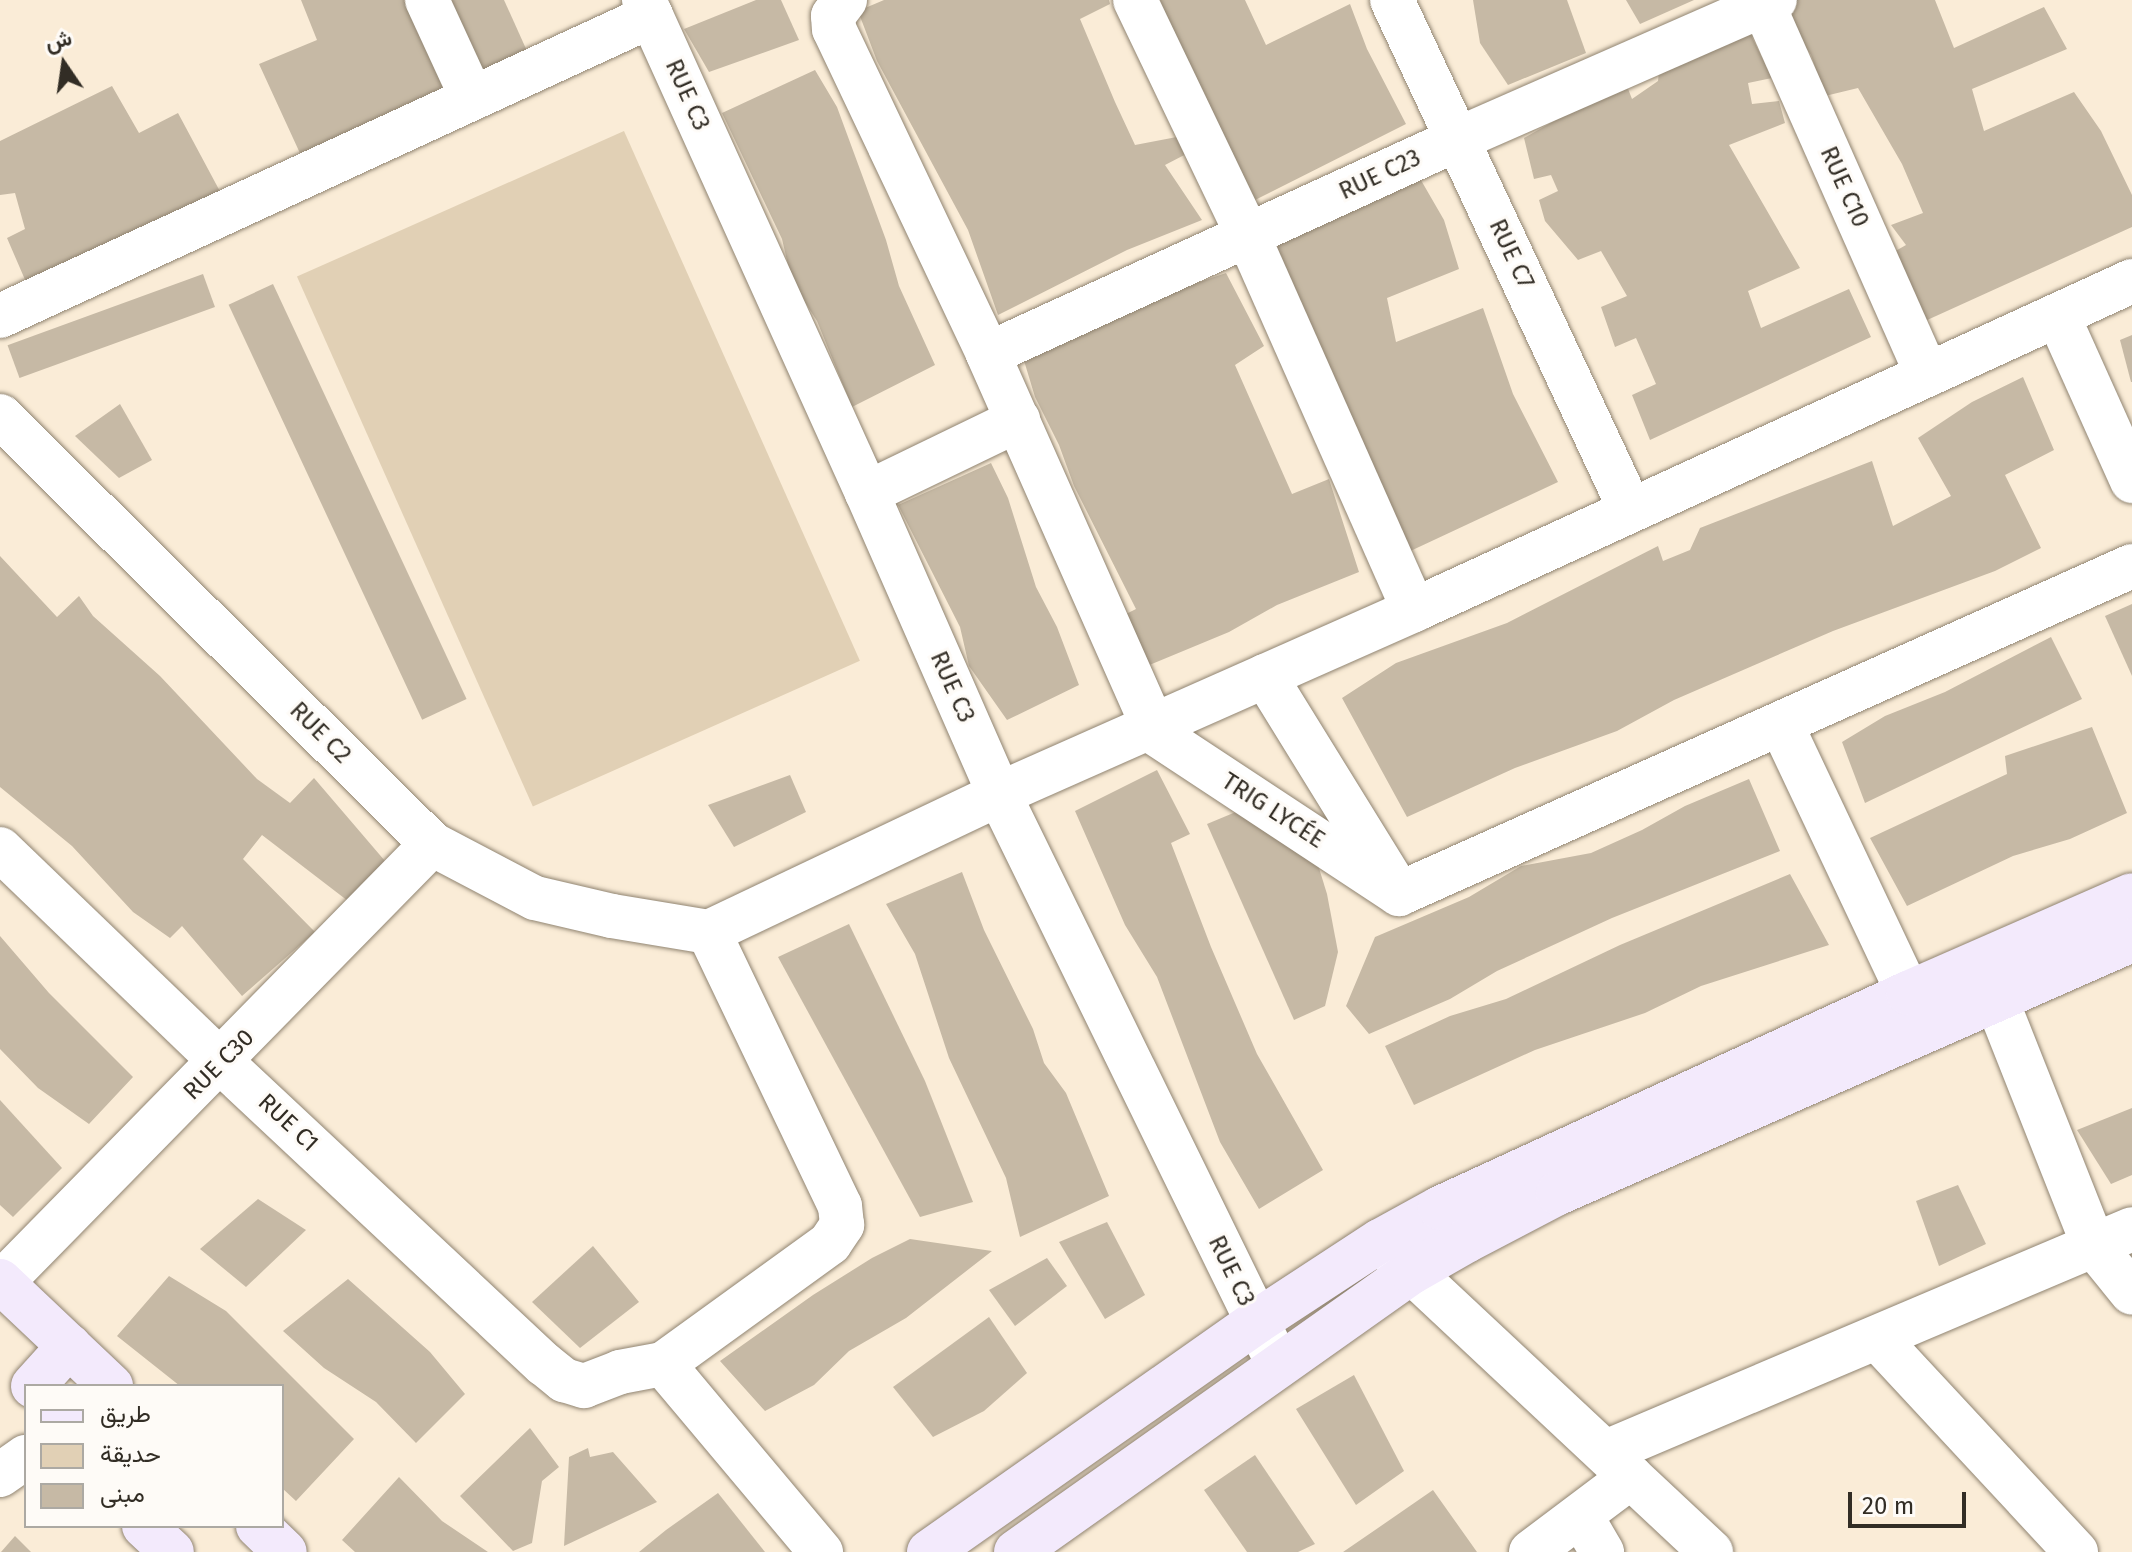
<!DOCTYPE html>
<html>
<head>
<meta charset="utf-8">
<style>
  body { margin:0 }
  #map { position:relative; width:2132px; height:1552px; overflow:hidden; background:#faecd7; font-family:"Fira Sans",Vazirmatn,sans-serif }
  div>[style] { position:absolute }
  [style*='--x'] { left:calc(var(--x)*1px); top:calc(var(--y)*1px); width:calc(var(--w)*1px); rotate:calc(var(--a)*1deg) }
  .green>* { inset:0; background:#e1d0b5; transform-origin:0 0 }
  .building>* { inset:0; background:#c6b9a5; transform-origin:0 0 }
  .roads { filter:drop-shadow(0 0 2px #908471) drop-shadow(0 0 2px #908471) }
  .street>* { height:44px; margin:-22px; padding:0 22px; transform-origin:22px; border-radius:22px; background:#fff }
  .secondary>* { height:44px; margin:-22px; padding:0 22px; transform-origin:22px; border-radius:22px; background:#f3eafc }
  span { translate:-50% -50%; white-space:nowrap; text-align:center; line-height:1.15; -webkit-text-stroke:6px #fefbf7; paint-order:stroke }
  .street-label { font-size:24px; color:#322d25 }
  .legend { position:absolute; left:24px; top:1384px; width:260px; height:144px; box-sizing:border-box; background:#fefbf7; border:2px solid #aca9a3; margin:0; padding:10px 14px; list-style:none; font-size:24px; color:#322d25 }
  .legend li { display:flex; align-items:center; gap:16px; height:40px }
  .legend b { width:40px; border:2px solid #aca9a3 }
  .north { position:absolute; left:24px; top:24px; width:80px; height:80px; -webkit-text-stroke:6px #fefbf7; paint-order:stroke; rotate:347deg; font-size:22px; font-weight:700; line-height:32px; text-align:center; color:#322d25 }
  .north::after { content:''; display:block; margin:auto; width:28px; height:36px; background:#322d25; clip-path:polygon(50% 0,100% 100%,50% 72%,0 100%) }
  .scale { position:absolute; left:1848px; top:1492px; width:118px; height:36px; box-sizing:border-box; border:4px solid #322d25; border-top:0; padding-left:10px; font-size:24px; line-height:28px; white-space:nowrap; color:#322d25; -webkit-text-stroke:6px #fefbf7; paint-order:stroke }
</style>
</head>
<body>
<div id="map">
  <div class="green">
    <i style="left:624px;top:131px;width:580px;height:358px;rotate:66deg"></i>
  </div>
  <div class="building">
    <i style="clip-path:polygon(301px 0,404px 0,447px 93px,304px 162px,259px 64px,317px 40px)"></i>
    <i style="clip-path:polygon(445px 0,504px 0,527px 51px,478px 74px)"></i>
    <i style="clip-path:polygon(756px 0,781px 0,799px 40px,709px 72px,684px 29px)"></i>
    <i style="clip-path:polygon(884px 0,1109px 0,1110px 4px,1080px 19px,1115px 102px,1135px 145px,1182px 136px,1192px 151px,1165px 165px,1202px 220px,1127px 250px,998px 315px,968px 230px,877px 61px,858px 11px)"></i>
    <i style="clip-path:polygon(1160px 0,1245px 0,1266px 45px,1350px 4px,1367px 49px,1406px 124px,1247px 204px)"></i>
    <i style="clip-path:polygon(1473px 0,1567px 0,1586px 53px,1508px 85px,1480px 43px)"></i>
    <i style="clip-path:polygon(1626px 0,1694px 0,1640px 24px)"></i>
    <i style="clip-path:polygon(1794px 0,1935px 0,1954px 48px,2044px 7px,2067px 49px,1972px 89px,1984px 131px,2074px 92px,2101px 131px,2132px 195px,2132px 227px,1925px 321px,1892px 253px,1906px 245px,1891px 225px,1923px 213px,1902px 164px,1858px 88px,1825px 96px,1811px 55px,1776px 5px)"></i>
    <i style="clip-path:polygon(1748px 29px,1772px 78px,1748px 83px,1752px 104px,1779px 101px,1785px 123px,1729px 145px,1800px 268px,1748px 291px,1761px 328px,1849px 289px,1871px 337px,1650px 440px,1632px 395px,1656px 384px,1636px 338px,1615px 347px,1601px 307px,1627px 296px,1601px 251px,1578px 260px,1545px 221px,1539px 200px,1558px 191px,1551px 175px,1534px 179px,1524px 138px,1625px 81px,1632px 99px,1658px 81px,1660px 63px)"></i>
    <i style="clip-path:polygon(815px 70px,837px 107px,886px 240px,899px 286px,935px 365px,852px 407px,817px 321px,792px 282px,782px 239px,722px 113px)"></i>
    <i style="clip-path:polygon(112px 86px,139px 133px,178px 113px,223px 197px,26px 282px,7px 238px,25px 229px,15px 193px,0 195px,0 141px)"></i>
    <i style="clip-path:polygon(1418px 175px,1444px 220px,1459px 269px,1387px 298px,1396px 342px,1483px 308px,1513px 394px,1558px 482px,1404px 554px,1269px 246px)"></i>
    <i style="clip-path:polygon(1226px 273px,1264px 346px,1235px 365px,1292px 494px,1329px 479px,1359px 572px,1277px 605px,1229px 632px,1147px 666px,1122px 616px,1136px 609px,1074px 486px,1059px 445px,1035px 397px,1022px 354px,1140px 302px)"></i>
    <i style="left:203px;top:274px;width:35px;height:208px;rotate:70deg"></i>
    <i style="left:273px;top:284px;width:458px;height:49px;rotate:65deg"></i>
    <i style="clip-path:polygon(2132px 335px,2132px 382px,2131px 382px,2120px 340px)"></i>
    <i style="clip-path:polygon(2023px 377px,2054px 450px,2005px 475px,2041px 548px,1995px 571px,1833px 631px,1674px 700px,1617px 731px,1515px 768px,1407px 817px,1342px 698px,1396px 663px,1507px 623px,1658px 546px,1663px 561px,1690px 550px,1700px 528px,1872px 461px,1893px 526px,1951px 496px,1918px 438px,1972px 402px)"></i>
    <i style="clip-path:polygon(120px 404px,152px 460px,119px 478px,75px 436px)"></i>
    <i style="clip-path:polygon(991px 463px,1008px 498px,1036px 587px,1057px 627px,1079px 685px,1007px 720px,969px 666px,960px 627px,898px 505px)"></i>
    <i style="clip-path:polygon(0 556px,57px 617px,79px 596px,93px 616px,160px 676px,257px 779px,290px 803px,314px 778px,385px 861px,348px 901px,262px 835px,243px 859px,315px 932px,242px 996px,182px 926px,170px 938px,133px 912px,72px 846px,0 787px)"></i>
    <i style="clip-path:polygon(2132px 604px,2132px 676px,2105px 616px)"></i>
    <i style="clip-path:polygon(2051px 637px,2082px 699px,1865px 803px,1842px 742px,1885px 716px,1945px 692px)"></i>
    <i style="clip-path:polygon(2092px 727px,2127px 813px,2070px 839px,2013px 856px,1907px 906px,1870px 838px,2007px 774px,2005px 756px)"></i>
    <i style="clip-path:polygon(1157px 770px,1190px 834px,1171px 843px,1211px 947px,1257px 1054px,1323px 1170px,1259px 1209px,1220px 1142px,1157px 977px,1125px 925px,1075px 811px)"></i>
    <i style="clip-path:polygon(790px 775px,806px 812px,734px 847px,708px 805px)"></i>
    <i style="clip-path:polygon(1749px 779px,1780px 851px,1612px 918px,1497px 971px,1450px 999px,1369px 1034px,1346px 1006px,1375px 937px,1469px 897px,1521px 866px,1591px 853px,1642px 830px,1685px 806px)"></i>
    <i style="clip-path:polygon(1255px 804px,1310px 839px,1327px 894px,1338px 952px,1325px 1006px,1294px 1020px,1207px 824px)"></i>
    <i style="clip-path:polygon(962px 872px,984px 930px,1033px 1029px,1044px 1063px,1066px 1093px,1109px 1196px,1020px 1237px,1006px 1178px,949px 1058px,915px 954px,886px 904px)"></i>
    <i style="clip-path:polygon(1790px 874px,1829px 945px,1701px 986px,1645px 1013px,1535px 1050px,1414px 1105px,1385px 1046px,1450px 1016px,1506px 999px,1620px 945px)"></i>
    <i style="clip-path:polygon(849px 924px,925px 1081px,973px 1202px,920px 1217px,778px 957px)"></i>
    <i style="clip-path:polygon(0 936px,49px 993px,133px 1077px,89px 1124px,38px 1088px,0 1049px)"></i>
    <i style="clip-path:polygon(0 1100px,62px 1168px,13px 1217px,0 1205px)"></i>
    <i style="clip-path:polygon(2132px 1108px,2132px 1175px,2111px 1184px,2077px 1130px)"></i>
    <i style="clip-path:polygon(1958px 1185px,1986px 1244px,1939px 1266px,1916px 1201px)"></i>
    <i style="clip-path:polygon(258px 1199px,306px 1230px,246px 1287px,200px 1249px)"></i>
    <i style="clip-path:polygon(1107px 1222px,1145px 1295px,1105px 1319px,1059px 1242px)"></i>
    <i style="clip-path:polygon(910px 1239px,992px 1251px,906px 1318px,849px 1351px,814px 1385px,765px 1411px,720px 1361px,813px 1295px,872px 1258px)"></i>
    <i style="clip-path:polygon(593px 1246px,639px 1302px,580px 1348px,532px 1302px)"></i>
    <i style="clip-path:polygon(1047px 1258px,1067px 1286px,1015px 1326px,989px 1290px)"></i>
    <i style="clip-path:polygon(169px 1276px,226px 1311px,354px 1439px,296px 1501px,282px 1488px,282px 1386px,180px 1386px,117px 1336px)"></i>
    <i style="clip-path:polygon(348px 1279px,430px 1352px,465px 1394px,416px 1443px,376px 1402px,324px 1368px,283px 1331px)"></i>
    <i style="clip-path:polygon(989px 1317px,1027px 1373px,984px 1411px,933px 1437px,893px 1387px)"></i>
    <i style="clip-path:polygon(1354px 1375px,1404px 1471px,1356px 1505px,1296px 1409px)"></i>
    <i style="clip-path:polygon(530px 1428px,559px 1467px,542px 1481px,532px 1543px,513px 1551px,460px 1496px)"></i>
    <i style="clip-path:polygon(588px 1448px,590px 1457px,613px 1452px,657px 1502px,564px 1546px,569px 1457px)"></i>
    <i style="clip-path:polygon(1255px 1455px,1315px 1544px,1298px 1552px,1247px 1552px,1204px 1490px)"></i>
    <i style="clip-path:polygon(399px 1477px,442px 1521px,488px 1552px,355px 1552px,342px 1540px)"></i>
    <i style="clip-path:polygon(1433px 1490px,1477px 1552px,1343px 1552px,1378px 1528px)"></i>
    <i style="clip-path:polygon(718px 1493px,765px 1552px,639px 1552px,666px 1530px)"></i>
    <i style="clip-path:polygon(15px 1536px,31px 1552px,1px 1552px)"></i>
  </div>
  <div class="roads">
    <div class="street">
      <i style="--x:427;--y:0;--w:108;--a:65.3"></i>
      <i style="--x:644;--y:0;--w:541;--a:65.66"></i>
      <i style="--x:867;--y:493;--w:329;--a:66.3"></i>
      <i style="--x:999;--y:794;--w:635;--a:63.92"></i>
      <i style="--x:845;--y:0;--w:20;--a:127"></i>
      <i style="--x:833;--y:16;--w:13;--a:86"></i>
      <i style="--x:834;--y:29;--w:360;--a:64.6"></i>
      <i style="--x:988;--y:354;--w:405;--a:66.1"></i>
      <i style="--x:1135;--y:0;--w:262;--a:64.4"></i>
      <i style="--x:1248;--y:236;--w:409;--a:66.1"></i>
      <i style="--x:1392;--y:0;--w:562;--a:64.94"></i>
      <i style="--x:1761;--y:0;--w:410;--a:66.1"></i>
      <i style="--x:0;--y:316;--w:717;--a:-24.74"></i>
      <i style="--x:2058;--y:316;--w:181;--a:65.8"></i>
      <i style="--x:988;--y:354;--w:517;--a:-24.58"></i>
      <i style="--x:1458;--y:139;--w:346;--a:-23.7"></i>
      <i style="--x:0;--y:416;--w:608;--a:44.73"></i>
      <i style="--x:432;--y:844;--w:116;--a:27.7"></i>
      <i style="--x:535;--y:898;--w:79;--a:13.2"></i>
      <i style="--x:612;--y:916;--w:98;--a:9.4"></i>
      <i style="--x:867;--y:493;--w:168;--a:-25.8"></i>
      <i style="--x:1265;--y:676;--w:242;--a:58.3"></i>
      <i style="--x:1781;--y:724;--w:334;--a:64.7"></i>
      <i style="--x:1147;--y:728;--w:302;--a:33.4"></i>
      <i style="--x:0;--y:849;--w:308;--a:43.9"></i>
      <i style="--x:222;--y:1063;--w:441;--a:43.1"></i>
      <i style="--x:544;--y:1364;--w:26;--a:39"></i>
      <i style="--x:564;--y:1380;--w:21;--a:17"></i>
      <i style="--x:584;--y:1386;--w:39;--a:-21"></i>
      <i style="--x:620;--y:1372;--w:44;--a:-10.5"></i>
      <i style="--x:663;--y:1364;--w:206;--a:-35.9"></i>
      <i style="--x:830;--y:1243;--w:22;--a:-56"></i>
      <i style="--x:842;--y:1225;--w:19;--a:-96"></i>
      <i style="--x:840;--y:1206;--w:304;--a:-115.6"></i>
      <i style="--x:1399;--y:894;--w:803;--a:-24.11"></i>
      <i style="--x:709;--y:932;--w:321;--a:-25.4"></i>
      <i style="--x:999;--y:794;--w:454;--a:-23.9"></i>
      <i style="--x:1414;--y:610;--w:790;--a:-24.62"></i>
      <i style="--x:1983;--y:966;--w:301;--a:68.4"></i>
      <i style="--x:2094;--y:1246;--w:60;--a:51"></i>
      <i style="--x:1384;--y:1246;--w:448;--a:43.1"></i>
      <i style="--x:2;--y:1282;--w:614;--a:-45.53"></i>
      <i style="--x:1878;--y:1339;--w:291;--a:47.1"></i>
      <i style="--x:663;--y:1364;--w:246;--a:50"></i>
      <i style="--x:1606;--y:1452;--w:571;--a:-22.97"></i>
      <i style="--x:0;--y:1475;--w:32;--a:-35"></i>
      <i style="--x:1581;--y:1516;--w:42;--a:59.7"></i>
      <i style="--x:1531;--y:1552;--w:125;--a:-36.9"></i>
    </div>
    <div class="secondary">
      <i style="--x:0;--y:1281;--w:153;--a:43.4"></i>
      <i style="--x:33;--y:1386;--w:54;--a:-48"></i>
      <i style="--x:144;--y:1526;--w:38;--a:43"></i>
      <i style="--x:258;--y:1526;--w:37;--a:44"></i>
      <i style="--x:929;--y:1552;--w:400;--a:-35.1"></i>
      <i style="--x:1256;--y:1322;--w:148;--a:-33.2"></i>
      <i style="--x:1380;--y:1241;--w:68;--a:-28.8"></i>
      <i style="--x:1440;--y:1208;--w:515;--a:-24.67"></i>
      <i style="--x:1908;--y:993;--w:244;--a:-23.6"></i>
      <i style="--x:1016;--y:1552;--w:485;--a:-35.3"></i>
      <i style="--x:1412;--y:1272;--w:62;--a:-29.9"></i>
      <i style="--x:1466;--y:1241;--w:104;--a:-27.6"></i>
      <i style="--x:1558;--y:1193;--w:627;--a:-23.79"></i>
    </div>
  </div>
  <div class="street-label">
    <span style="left:687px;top:95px;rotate:66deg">RUE C3</span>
    <span style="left:1380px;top:175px;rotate:-25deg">RUE C23</span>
    <span style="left:1844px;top:187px;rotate:66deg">RUE C10</span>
    <span style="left:1511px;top:254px;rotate:65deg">RUE C7</span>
    <span style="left:952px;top:687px;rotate:66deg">RUE C3</span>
    <span style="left:320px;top:733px;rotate:45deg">RUE C2</span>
    <span style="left:1273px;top:811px;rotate:33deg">TRIG LYCÉE</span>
    <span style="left:219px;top:1065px;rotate:-45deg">RUE C30</span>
    <span style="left:288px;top:1123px;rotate:43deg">RUE C1</span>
    <span style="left:1231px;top:1271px;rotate:64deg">RUE C3</span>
  </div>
  <ul class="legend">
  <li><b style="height:10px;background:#f3eafc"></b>طريق</li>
  <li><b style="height:22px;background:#e1d0b5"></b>حديقة</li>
  <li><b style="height:22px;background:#c6b9a5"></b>مبنى</li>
  </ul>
  <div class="north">ش</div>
  <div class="scale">20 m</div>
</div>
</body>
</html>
